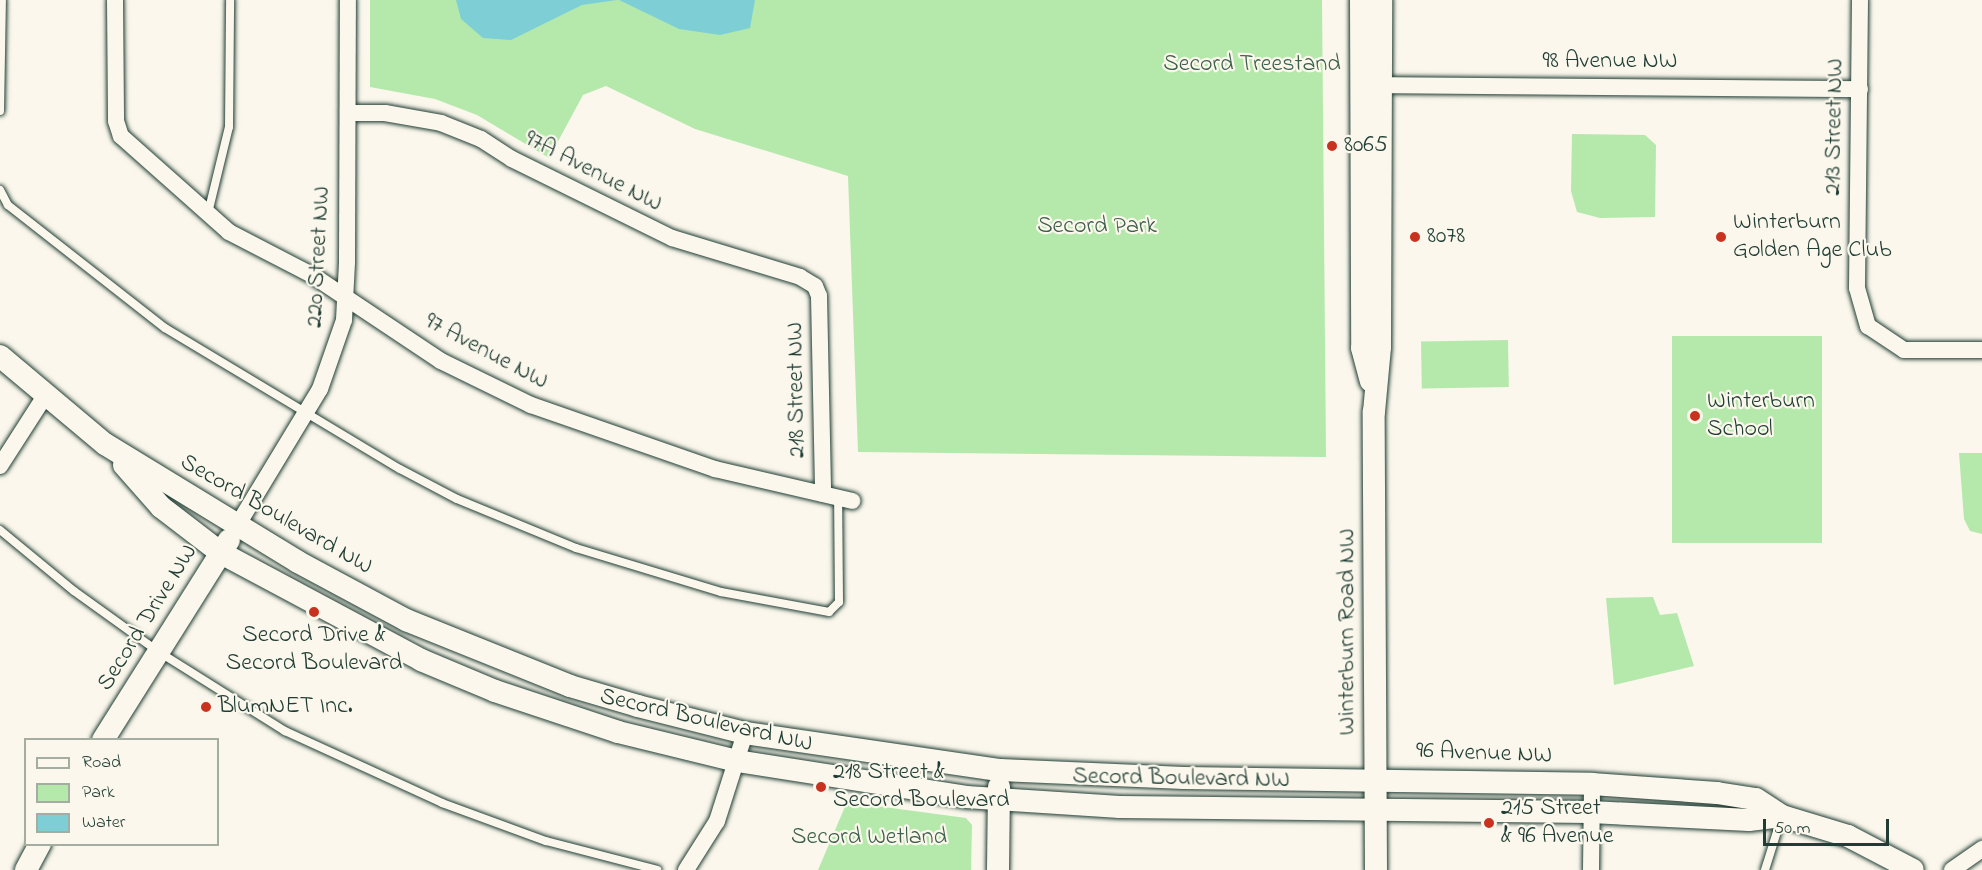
<!DOCTYPE html>
<html>
<head>
<meta charset="utf-8">
<style>
  body { margin:0 }
  #map { position:relative; width:1982px; height:870px; overflow:hidden; background:#fbf7ec; font-family:"Indie Flower",sans-serif }
  div>[style] { position:absolute }
  [style*='--x'] { left:calc(var(--x)*1px); top:calc(var(--y)*1px); width:calc(var(--w)*1px); rotate:calc(var(--a)*1deg) }
  .green>* { inset:0; background:#b4e9ab; transform-origin:0 0 }
  .water>* { inset:0; background:#7ecfd5 }
  .roads { filter:drop-shadow(0 0 2px #1f3d34) drop-shadow(0 0 2px #1f3d34) }
  .lane>* { height:8px; margin:-4px; padding:0 4px; transform-origin:4px; border-radius:4px; background:#fbf7ec }
  .street>* { height:16px; margin:-8px; padding:0 8px; transform-origin:8px; border-radius:8px; background:#fbf7ec }
  .secondary>* { height:22px; margin:-11px; padding:0 11px; transform-origin:11px; border-radius:11px; background:#fbf7ec }
  .dots>* { width:16px; height:16px; translate:-50% -50%; box-sizing:border-box; border:3px solid #fbf7ec; border-radius:50% }
  span { translate:-50% -50%; white-space:nowrap; text-align:center; line-height:1.15; -webkit-text-stroke:4.5px #fbf7ec; paint-order:stroke }
  .street-label { font-size:24px; color:#1f3d34 }
  .park-label { font-size:24px; color:#3d5f4c }
  .poi-label { font-size:24px; color:#1f3d34 }
  .left { translate:0 -50%; text-align:left }
  .legend { position:absolute; left:24px; top:738px; width:195px; height:108px; box-sizing:border-box; background:#fbf7ec; border:2px solid #a3ada2; margin:0; padding:8px 10px; list-style:none; font-size:18px; color:#1f3d34 }
  .legend li { display:flex; align-items:center; gap:12px; height:30px }
  .legend b { width:30px; border:2px solid #a3ada2 }
  .scale { position:absolute; left:1763px; top:819px; width:126px; height:27px; box-sizing:border-box; border:3px solid #1f3d34; border-top:0; padding-left:8px; font-size:18px; line-height:21px; white-space:nowrap; color:#1f3d34; -webkit-text-stroke:4px #fbf7ec; paint-order:stroke }
</style>
</head>
<body>
<div id="map">
  <div class="green">
    <i style="clip-path:polygon(370px 0,1322px 0,1326px 457px,858px 452px,848px 176px,695px 129px,606px 86px,583px 95px,549px 158px,477px 115px,435px 99px,370px 87px)"></i>
    <i style="clip-path:polygon(1572px 134px,1645px 135px,1656px 145px,1655px 217px,1600px 218px,1577px 212px,1571px 191px)"></i>
    <i style="left:1672px;top:336px;width:150px;height:207px"></i>
    <i style="left:1508px;top:340px;width:47px;height:87px;rotate:89deg"></i>
    <i style="clip-path:polygon(1959px 453px,1982px 453px,1982px 534px,1970px 531px,1964px 519px)"></i>
    <i style="clip-path:polygon(1653px 597px,1660px 615px,1677px 613px,1694px 666px,1614px 685px,1606px 598px)"></i>
    <i style="clip-path:polygon(847px 802px,966px 818px,972px 825px,971px 870px,818px 870px)"></i>
  </div>
  <div class="water">
    <i style="clip-path:polygon(456px 0,617px 0,582px 5px,511px 40px,483px 38px,461px 19px)"></i>
    <i style="clip-path:polygon(619px 0,755px 0,750px 28px,720px 35px,679px 29px)"></i>
  </div>
  <div class="roads">
    <div class="lane">
      <i style="--x:0;--y:111;--w:111;--a:-89"></i>
      <i style="--x:0;--y:190;--w:17;--a:62"></i>
      <i style="--x:8;--y:205;--w:199;--a:38.1"></i>
      <i style="--x:165;--y:328;--w:274;--a:31"></i>
      <i style="--x:400;--y:469;--w:64;--a:27.8"></i>
      <i style="--x:457;--y:499;--w:129;--a:22.4"></i>
      <i style="--x:576;--y:548;--w:152;--a:16.9"></i>
      <i style="--x:721;--y:592;--w:110;--a:10.5"></i>
      <i style="--x:829;--y:612;--w:14;--a:-45"></i>
      <i style="--x:839;--y:602;--w:105;--a:-90.5"></i>
      <i style="--x:208;--y:213;--w:89;--a:-76.3"></i>
      <i style="--x:229;--y:127;--w:127;--a:-89.5"></i>
      <i style="--x:0;--y:530;--w:96;--a:39.5"></i>
      <i style="--x:74;--y:591;--w:105;--a:35.7"></i>
      <i style="--x:159;--y:652;--w:149;--a:32.1"></i>
      <i style="--x:285;--y:731;--w:173;--a:24.6"></i>
      <i style="--x:442;--y:803;--w:111;--a:20.1"></i>
      <i style="--x:546;--y:841;--w:115;--a:14.6"></i>
      <i style="--x:1765;--y:870;--w:53;--a:-72.6"></i>
    </div>
    <div class="street">
      <i style="--x:115;--y:0;--w:121;--a:89.5"></i>
      <i style="--x:116;--y:121;--w:16;--a:72"></i>
      <i style="--x:121;--y:136;--w:144;--a:41.6"></i>
      <i style="--x:229;--y:232;--w:93;--a:27.4"></i>
      <i style="--x:312;--y:275;--w:155;--a:33.7"></i>
      <i style="--x:441;--y:361;--w:100;--a:26.1"></i>
      <i style="--x:531;--y:405;--w:195;--a:19.2"></i>
      <i style="--x:715;--y:469;--w:141;--a:13.1"></i>
      <i style="--x:1860;--y:0;--w:288;--a:90.6"></i>
      <i style="--x:1857;--y:288;--w:40;--a:74"></i>
      <i style="--x:1868;--y:326;--w:43;--a:33.7"></i>
      <i style="--x:1904;--y:350;--w:78;--a:0"></i>
      <i style="--x:1372;--y:85;--w:488;--a:0.5"></i>
      <i style="--x:348;--y:113;--w:37;--a:0"></i>
      <i style="--x:385;--y:113;--w:57;--a:10.1"></i>
      <i style="--x:441;--y:123;--w:43;--a:21.8"></i>
      <i style="--x:481;--y:139;--w:37;--a:33"></i>
      <i style="--x:512;--y:159;--w:178;--a:26.3"></i>
      <i style="--x:672;--y:238;--w:134;--a:16.9"></i>
      <i style="--x:800;--y:277;--w:17;--a:31"></i>
      <i style="--x:815;--y:286;--w:11;--a:68"></i>
      <i style="--x:819;--y:296;--w:198;--a:88.8"></i>
      <i style="--x:0;--y:466;--w:83;--a:-57.3"></i>
      <i style="--x:237;--y:526;--w:160;--a:-58.8"></i>
      <i style="--x:320;--y:389;--w:73;--a:-70.8"></i>
      <i style="--x:344;--y:320;--w:58;--a:-87"></i>
      <i style="--x:347;--y:262;--w:262;--a:-89.8"></i>
      <i style="--x:686;--y:870;--w:58;--a:-57.7"></i>
      <i style="--x:717;--y:821;--w:92;--a:-72.3"></i>
      <i style="--x:1591;--y:870;--w:86;--a:-89.3"></i>
      <i style="--x:1952;--y:870;--w:37;--a:-35"></i>
    </div>
    <div class="secondary">
      <i style="--x:1361;--y:0;--w:348;--a:89.8"></i>
      <i style="--x:1362;--y:348;--w:34;--a:75"></i>
      <i style="--x:0;--y:356;--w:137;--a:40"></i>
      <i style="--x:105;--y:444;--w:226;--a:31.4"></i>
      <i style="--x:298;--y:562;--w:123;--a:28.2"></i>
      <i style="--x:406;--y:620;--w:177;--a:21.9"></i>
      <i style="--x:570;--y:686;--w:71;--a:16.4"></i>
      <i style="--x:638;--y:706;--w:110;--a:14.2"></i>
      <i style="--x:745;--y:733;--w:258;--a:8.3"></i>
      <i style="--x:1000;--y:770;--w:184;--a:2.5"></i>
      <i style="--x:1184;--y:778;--w:408;--a:0.8"></i>
      <i style="--x:1592;--y:784;--w:125;--a:4.1"></i>
      <i style="--x:1717;--y:793;--w:39;--a:9"></i>
      <i style="--x:1756;--y:799;--w:31;--a:33"></i>
      <i style="--x:1782;--y:816;--w:69;--a:16.9"></i>
      <i style="--x:1848;--y:836;--w:73;--a:27.6"></i>
      <i style="--x:124;--y:465;--w:56;--a:48.6"></i>
      <i style="--x:161;--y:507;--w:76;--a:37.5"></i>
      <i style="--x:221;--y:553;--w:227;--a:28.1"></i>
      <i style="--x:421;--y:660;--w:80;--a:22.7"></i>
      <i style="--x:495;--y:691;--w:130;--a:18.4"></i>
      <i style="--x:618;--y:732;--w:122;--a:13.7"></i>
      <i style="--x:737;--y:761;--w:232;--a:8.9"></i>
      <i style="--x:966;--y:797;--w:154;--a:3.7"></i>
      <i style="--x:1120;--y:807;--w:471;--a:0.6"></i>
      <i style="--x:1591;--y:812;--w:158;--a:2.9"></i>
      <i style="--x:1749;--y:820;--w:33;--a:-7"></i>
      <i style="--x:103;--y:740;--w:236;--a:-57.8"></i>
      <i style="--x:26;--y:870;--w:30;--a:-62"></i>
      <i style="--x:998;--y:870;--w:83;--a:-89.3"></i>
      <i style="--x:1376;--y:870;--w:458;--a:-90.3"></i>
      <i style="--x:1374;--y:412;--w:65;--a:-84.7"></i>
      <i style="--x:1380;--y:347;--w:347;--a:-89.8"></i>
    </div>
  </div>
  <div class="dots">
    <i style="left:1332px;top:146px;background:#c8321e"></i>
    <i style="left:1415px;top:237px;background:#c8321e"></i>
    <i style="left:1721px;top:237px;background:#c8321e"></i>
    <i style="left:1695px;top:416px;background:#c8321e"></i>
    <i style="left:314px;top:612px;background:#c8321e"></i>
    <i style="left:206px;top:707px;background:#c8321e"></i>
    <i style="left:821px;top:787px;background:#c8321e"></i>
    <i style="left:1489px;top:823px;background:#c8321e"></i>
  </div>
  <div class="street-label">
    <span style="left:1610px;top:62px">98 Avenue NW</span>
    <span style="left:1835px;top:127px;rotate:-89deg">213 Street NW</span>
    <span style="left:593px;top:172px;rotate:27deg">97A Avenue NW</span>
    <span style="left:319px;top:257px;rotate:-87deg">220 Street NW</span>
    <span style="left:486px;top:352px;rotate:28deg">97 Avenue NW</span>
    <span style="left:797px;top:390px;rotate:-91deg">218 Street NW</span>
    <span style="left:276px;top:515px;rotate:30deg">Secord Boulevard NW</span>
    <span style="left:148px;top:618px;rotate:-58deg">Secord Drive NW</span>
    <span style="left:1348px;top:632px;rotate:-90deg">Winterburn Road NW</span>
    <span style="left:706px;top:721px;rotate:13deg">Secord Boulevard NW</span>
    <span style="left:1484px;top:754px;rotate:2deg">96 Avenue NW</span>
    <span style="left:1181px;top:779px;rotate:1deg">Secord Boulevard NW</span>
  </div>
  <div class="park-label">
    <span style="left:1252px;top:65px">Secord Treestand</span>
    <span style="left:1097px;top:227px">Secord Park</span>
    <span style="left:869px;top:838px">Secord Wetland</span>
  </div>
  <div class="poi-label">
    <span class="left" style="left:1344px;top:146px">8065</span>
    <span class="left" style="left:1733px;top:237px">Winterburn<br>Golden Age Club</span>
    <span class="left" style="left:1427px;top:237px">8078</span>
    <span class="left" style="left:1707px;top:416px">Winterburn<br>School</span>
    <span style="left:314px;top:650px">Secord Drive &amp;<br>Secord Boulevard</span>
    <span class="left" style="left:218px;top:707px">BlumNET Inc.</span>
    <span class="left" style="left:833px;top:787px">218 Street &amp;<br>Secord Boulevard</span>
    <span class="left" style="left:1501px;top:823px">215 Street<br>&amp; 96 Avenue</span>
  </div>
  <ul class="legend">
  <li><b style="height:8px;background:#fbf7ec"></b>Road</li>
  <li><b style="height:16px;background:#b4e9ab"></b>Park</li>
  <li><b style="height:16px;background:#7ecfd5"></b>Water</li>
  </ul>
  <div class="scale">50 m</div>
</div>
</body>
</html>
